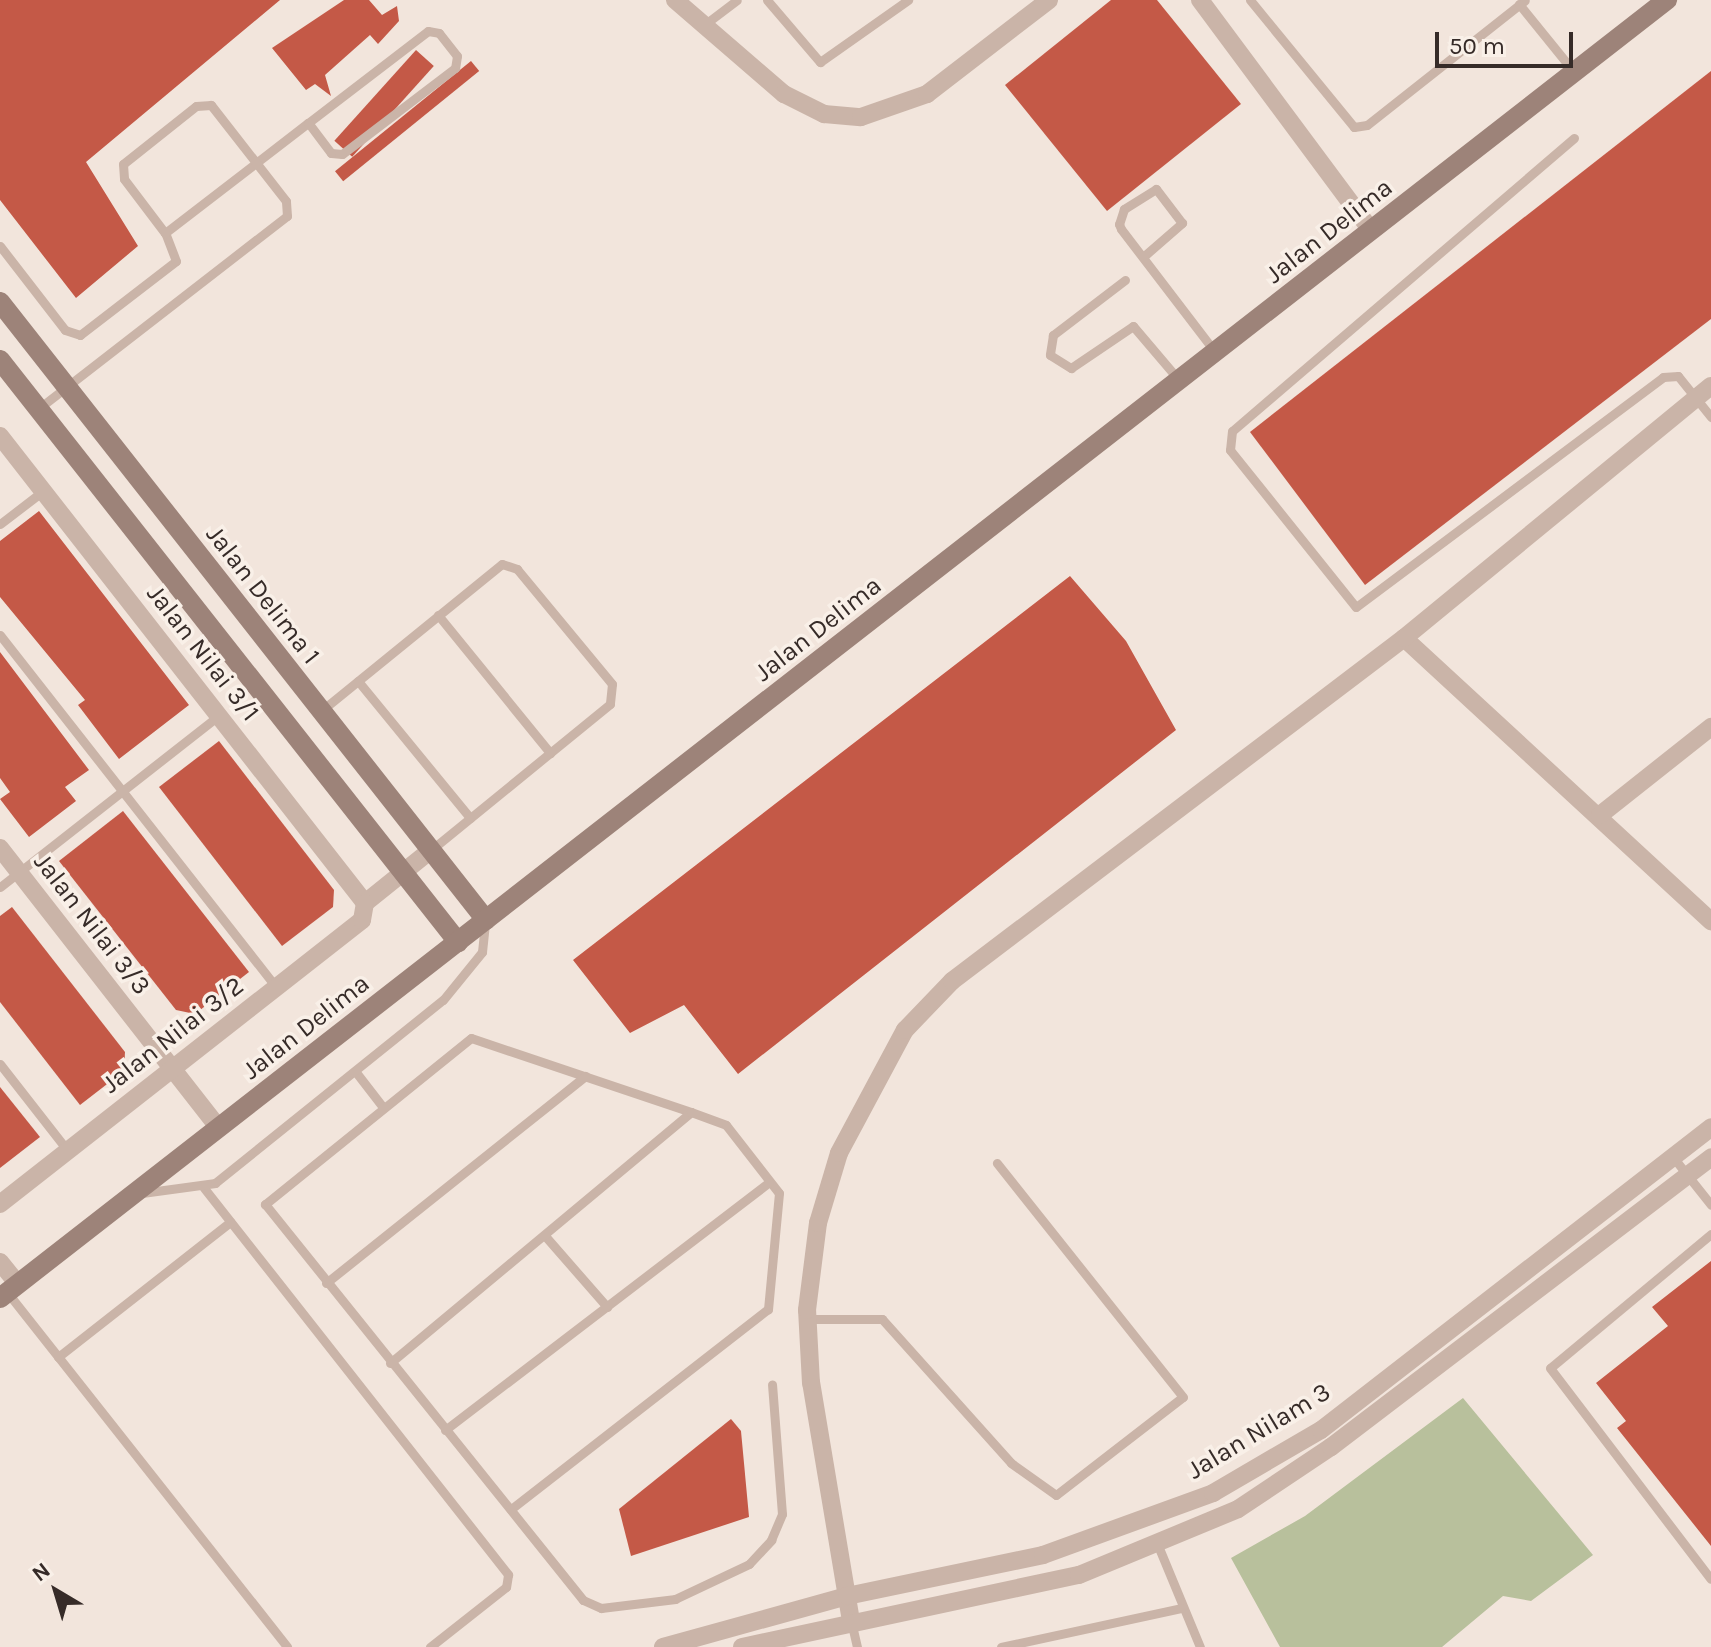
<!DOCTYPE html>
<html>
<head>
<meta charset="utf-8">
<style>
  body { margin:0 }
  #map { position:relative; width:1711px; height:1647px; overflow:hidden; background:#f2e5dc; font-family:Karla,sans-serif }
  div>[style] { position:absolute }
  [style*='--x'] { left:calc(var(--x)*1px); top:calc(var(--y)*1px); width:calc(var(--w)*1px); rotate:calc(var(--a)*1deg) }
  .green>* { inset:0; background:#b8c09c }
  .building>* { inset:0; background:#c45947; transform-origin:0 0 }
  .lane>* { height:9px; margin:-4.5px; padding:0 4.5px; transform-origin:4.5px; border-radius:4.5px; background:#cab4a8 }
  .street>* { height:18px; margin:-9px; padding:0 9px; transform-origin:9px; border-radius:9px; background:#cab4a8 }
  .secondary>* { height:20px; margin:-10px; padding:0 10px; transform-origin:10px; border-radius:10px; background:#9d8379 }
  span { translate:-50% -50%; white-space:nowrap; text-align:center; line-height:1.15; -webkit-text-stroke:7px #f9f0e8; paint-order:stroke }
  .street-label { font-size:26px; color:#362b28 }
  .north { position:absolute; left:16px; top:1551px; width:80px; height:80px; -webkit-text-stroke:6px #f9f0e8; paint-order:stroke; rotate:322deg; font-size:22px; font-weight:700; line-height:32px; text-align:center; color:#362b28 }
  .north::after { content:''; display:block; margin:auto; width:28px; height:36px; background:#362b28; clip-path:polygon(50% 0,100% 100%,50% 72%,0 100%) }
  .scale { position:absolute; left:1435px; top:32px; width:138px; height:36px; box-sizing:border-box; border:4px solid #362b28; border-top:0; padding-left:10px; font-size:24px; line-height:28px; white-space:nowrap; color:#362b28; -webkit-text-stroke:6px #f9f0e8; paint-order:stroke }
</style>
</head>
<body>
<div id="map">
  <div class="green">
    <i style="clip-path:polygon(1463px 1398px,1593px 1555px,1531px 1601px,1503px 1596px,1442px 1647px,1280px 1647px,1231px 1558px,1305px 1516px)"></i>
  </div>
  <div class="building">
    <i style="clip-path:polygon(0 0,280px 0,86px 162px,138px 246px,76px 298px,0 200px)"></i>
    <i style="clip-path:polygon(344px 0,369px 0,382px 15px,397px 6px,399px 21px,378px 44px,370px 35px,325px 75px,331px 96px,315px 84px,306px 90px,272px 48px)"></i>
    <i style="clip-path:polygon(1111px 0,1157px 0,1241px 104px,1107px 211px,1005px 85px)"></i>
    <i style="left:416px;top:50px;width:24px;height:122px;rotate:42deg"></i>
    <i style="left:471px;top:61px;width:13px;height:175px;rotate:51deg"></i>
    <i style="clip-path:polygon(1711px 71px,1711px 319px,1365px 585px,1250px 432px)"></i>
    <i style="clip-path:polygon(39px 511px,189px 705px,119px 759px,78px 705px,85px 700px,0 597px,0 541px)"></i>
    <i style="clip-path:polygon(1070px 576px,1126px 641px,1176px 730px,738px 1074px,684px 1005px,630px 1033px,573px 960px)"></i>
    <i style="clip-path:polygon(0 652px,89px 770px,65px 787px,76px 801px,29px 837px,0 799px,10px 792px,0 778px)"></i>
    <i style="clip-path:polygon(219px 741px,334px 890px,333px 907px,282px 946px,159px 787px)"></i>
    <i style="clip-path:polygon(123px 811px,249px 972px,195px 1014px,176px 1010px,59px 861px)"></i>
    <i style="clip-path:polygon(12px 907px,125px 1052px,124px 1071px,80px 1105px,0 1002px,0 916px)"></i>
    <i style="clip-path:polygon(0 1087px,40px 1137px,0 1168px)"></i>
    <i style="clip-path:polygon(1711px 1261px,1711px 1546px,1617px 1428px,1626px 1421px,1596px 1383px,1668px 1326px,1652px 1307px)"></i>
    <i style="clip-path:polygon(731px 1419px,741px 1431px,749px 1517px,631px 1556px,619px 1509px)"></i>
  </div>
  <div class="lane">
    <i style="--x:767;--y:0;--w:82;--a:49.5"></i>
    <i style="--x:820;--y:62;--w:108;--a:-35.2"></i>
    <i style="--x:1250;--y:0;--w:164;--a:50.7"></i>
    <i style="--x:1354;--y:127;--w:13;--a:-9"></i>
    <i style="--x:1367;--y:125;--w:201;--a:-38.3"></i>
    <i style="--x:1519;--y:4;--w:87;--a:51"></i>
    <i style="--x:704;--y:25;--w:41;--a:-37.1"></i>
    <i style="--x:1574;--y:138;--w:450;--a:139.4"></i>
    <i style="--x:1232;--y:431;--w:19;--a:96"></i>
    <i style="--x:1230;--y:450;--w:201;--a:51.3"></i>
    <i style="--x:1356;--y:607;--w:384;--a:-36.8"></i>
    <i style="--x:1663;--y:377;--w:15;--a:-4"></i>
    <i style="--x:1678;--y:376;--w:53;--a:51.2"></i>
    <i style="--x:0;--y:246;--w:106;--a:52.3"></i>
    <i style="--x:65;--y:330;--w:16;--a:18"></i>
    <i style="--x:80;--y:335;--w:121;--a:-37.6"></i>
    <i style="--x:176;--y:261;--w:30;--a:-111"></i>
    <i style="--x:165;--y:233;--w:180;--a:-37.6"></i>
    <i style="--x:308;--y:123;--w:151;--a:-37.5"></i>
    <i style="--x:428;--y:31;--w:11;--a:10"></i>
    <i style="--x:439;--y:33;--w:29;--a:52"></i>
    <i style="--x:457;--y:56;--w:12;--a:99"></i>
    <i style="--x:455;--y:68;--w:142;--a:142.7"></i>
    <i style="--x:342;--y:154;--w:11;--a:-175"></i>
    <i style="--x:331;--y:153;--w:38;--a:-127"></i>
    <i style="--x:1143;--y:257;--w:52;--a:-41.1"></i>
    <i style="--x:1182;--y:223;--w:43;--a:-127.4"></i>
    <i style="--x:1156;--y:189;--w:38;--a:148"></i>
    <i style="--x:1124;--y:209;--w:16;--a:108"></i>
    <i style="--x:1119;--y:224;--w:5;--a:68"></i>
    <i style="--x:1121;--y:229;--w:155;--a:52.6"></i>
    <i style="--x:1125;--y:280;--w:91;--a:142.6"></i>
    <i style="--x:1053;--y:335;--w:20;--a:99"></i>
    <i style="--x:1050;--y:355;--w:25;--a:32"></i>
    <i style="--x:1071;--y:368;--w:75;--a:-34.1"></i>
    <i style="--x:1133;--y:326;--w:71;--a:49.6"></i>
    <i style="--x:38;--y:409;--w:315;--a:-37.8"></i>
    <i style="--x:287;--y:216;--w:15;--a:-94"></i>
    <i style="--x:286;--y:201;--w:122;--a:-128"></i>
    <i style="--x:211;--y:105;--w:15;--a:176"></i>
    <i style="--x:196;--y:106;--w:93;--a:141.5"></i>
    <i style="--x:123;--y:164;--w:15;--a:86"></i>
    <i style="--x:124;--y:179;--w:68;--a:52.8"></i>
    <i style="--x:0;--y:524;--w:54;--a:-37.5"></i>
    <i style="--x:438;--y:615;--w:178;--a:50.9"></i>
    <i style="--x:0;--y:635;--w:447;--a:51.9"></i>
    <i style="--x:358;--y:681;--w:177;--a:50.7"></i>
    <i style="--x:321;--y:711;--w:233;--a:-39.1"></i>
    <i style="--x:502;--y:564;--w:16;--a:18"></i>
    <i style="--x:517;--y:569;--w:149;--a:50.4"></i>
    <i style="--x:612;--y:684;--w:20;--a:96"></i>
    <i style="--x:610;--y:704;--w:231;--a:140.8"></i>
    <i style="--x:0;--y:887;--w:278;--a:-38.1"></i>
    <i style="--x:0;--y:1064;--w:110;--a:52"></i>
    <i style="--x:355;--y:1071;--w:44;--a:52.4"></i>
    <i style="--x:691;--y:1112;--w:232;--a:-161.4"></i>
    <i style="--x:471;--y:1038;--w:265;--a:141.1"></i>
    <i style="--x:265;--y:1204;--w:508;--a:51.23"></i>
    <i style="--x:583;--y:1600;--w:20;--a:24"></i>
    <i style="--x:601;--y:1608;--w:75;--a:-6.9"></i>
    <i style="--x:675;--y:1599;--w:82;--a:-25.3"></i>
    <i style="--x:749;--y:1564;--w:33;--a:-47"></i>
    <i style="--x:771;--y:1540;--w:28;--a:-67"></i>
    <i style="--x:782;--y:1514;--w:130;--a:-94.4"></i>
    <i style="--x:1673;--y:1157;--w:61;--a:51.6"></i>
    <i style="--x:204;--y:1188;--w:492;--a:51.8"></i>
    <i style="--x:508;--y:1575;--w:12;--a:99"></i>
    <i style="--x:506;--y:1587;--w:97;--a:141.7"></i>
    <i style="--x:142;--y:1193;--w:74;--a:-7.8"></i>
    <i style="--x:215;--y:1183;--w:292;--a:-38.8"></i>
    <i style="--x:443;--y:1000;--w:62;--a:-50.9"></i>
    <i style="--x:482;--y:952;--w:28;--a:-84"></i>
    <i style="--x:1711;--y:1234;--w:209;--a:140.2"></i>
    <i style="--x:1550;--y:1368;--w:265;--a:52.7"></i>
    <i style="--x:546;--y:1237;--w:93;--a:48.9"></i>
    <i style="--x:326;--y:1283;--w:332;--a:-38.6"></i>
    <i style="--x:7;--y:1292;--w:452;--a:51.7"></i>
    <i style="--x:808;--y:1319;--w:74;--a:0"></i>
    <i style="--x:882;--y:1319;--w:193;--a:48.1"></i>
    <i style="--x:1011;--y:1463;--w:55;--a:35.4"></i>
    <i style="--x:1056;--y:1495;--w:160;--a:-37.7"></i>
    <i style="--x:1183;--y:1397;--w:299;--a:-128.5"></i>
    <i style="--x:58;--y:1357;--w:219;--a:-38.1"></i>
    <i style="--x:390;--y:1363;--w:392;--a:-39.8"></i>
    <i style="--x:691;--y:1112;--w:37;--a:20"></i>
    <i style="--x:726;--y:1125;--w:86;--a:52.1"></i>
    <i style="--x:779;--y:1193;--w:117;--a:95.4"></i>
    <i style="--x:768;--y:1309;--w:326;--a:142.1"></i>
    <i style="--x:445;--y:1430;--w:407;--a:-37.4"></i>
    <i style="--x:1159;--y:1548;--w:107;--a:67.5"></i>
    <i style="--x:851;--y:1621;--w:27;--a:77"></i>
    <i style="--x:1001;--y:1647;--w:184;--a:-12.2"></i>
  </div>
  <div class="street">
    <i style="--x:675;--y:0;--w:144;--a:40.8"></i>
    <i style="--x:784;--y:94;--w:45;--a:26.6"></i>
    <i style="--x:824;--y:114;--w:37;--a:5"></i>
    <i style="--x:861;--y:117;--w:70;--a:-19.2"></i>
    <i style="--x:927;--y:94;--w:154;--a:-37.6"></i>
    <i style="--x:1200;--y:0;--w:287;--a:53.4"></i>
    <i style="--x:0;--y:436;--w:593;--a:51.99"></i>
    <i style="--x:1404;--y:638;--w:418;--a:42.7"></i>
    <i style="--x:1600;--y:815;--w:142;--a:-38.4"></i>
    <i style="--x:0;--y:848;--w:355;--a:52"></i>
    <i style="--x:365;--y:903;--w:85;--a:-38.8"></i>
    <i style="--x:0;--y:1204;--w:460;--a:-38.1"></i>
    <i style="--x:362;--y:920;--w:17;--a:-80"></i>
    <i style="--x:0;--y:1262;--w:28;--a:51"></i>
    <i style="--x:851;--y:1621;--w:241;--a:-99.5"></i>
    <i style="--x:811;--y:1383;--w:73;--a:-93.1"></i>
    <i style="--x:807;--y:1310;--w:88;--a:-82.8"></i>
    <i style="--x:818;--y:1223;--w:73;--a:-73.3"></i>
    <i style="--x:839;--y:1153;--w:140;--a:-61.8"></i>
    <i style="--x:905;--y:1030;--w:68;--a:-46.2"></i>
    <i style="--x:952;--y:981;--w:567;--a:-37.19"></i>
    <i style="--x:1404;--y:638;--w:397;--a:-39.4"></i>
    <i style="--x:663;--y:1647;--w:191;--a:-15.5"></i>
    <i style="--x:847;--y:1596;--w:200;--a:-11.8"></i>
    <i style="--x:1043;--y:1555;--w:181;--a:-20"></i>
    <i style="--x:1213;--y:1493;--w:125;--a:-30.3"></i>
    <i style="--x:1321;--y:1430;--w:494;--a:-37.8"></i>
    <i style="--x:742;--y:1647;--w:345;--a:-12.1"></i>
    <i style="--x:1079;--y:1575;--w:172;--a:-22.5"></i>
    <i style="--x:1238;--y:1509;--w:112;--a:-33.7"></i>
    <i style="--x:1331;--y:1447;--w:478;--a:-37.3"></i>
  </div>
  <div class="secondary">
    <i style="--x:0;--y:302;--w:786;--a:51.82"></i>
    <i style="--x:0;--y:360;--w:741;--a:51.8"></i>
    <i style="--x:0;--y:1298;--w:2113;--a:-37.91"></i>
  </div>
  <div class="street-label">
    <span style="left:1329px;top:231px;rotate:-38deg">Jalan Delima</span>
    <span style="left:263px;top:595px;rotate:52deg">Jalan Delima 1</span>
    <span style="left:818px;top:629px;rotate:-38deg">Jalan Delima</span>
    <span style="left:203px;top:653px;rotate:52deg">Jalan Nilai 3/1</span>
    <span style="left:92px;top:924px;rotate:52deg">Jalan Nilai 3/3</span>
    <span style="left:306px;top:1027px;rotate:-38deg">Jalan Delima</span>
    <span style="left:173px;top:1035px;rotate:-38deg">Jalan Nilai 3/2</span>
    <span style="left:1259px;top:1431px;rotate:-31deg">Jalan Nilam 3</span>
  </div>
  <div class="north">N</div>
  <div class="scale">50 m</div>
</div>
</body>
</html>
